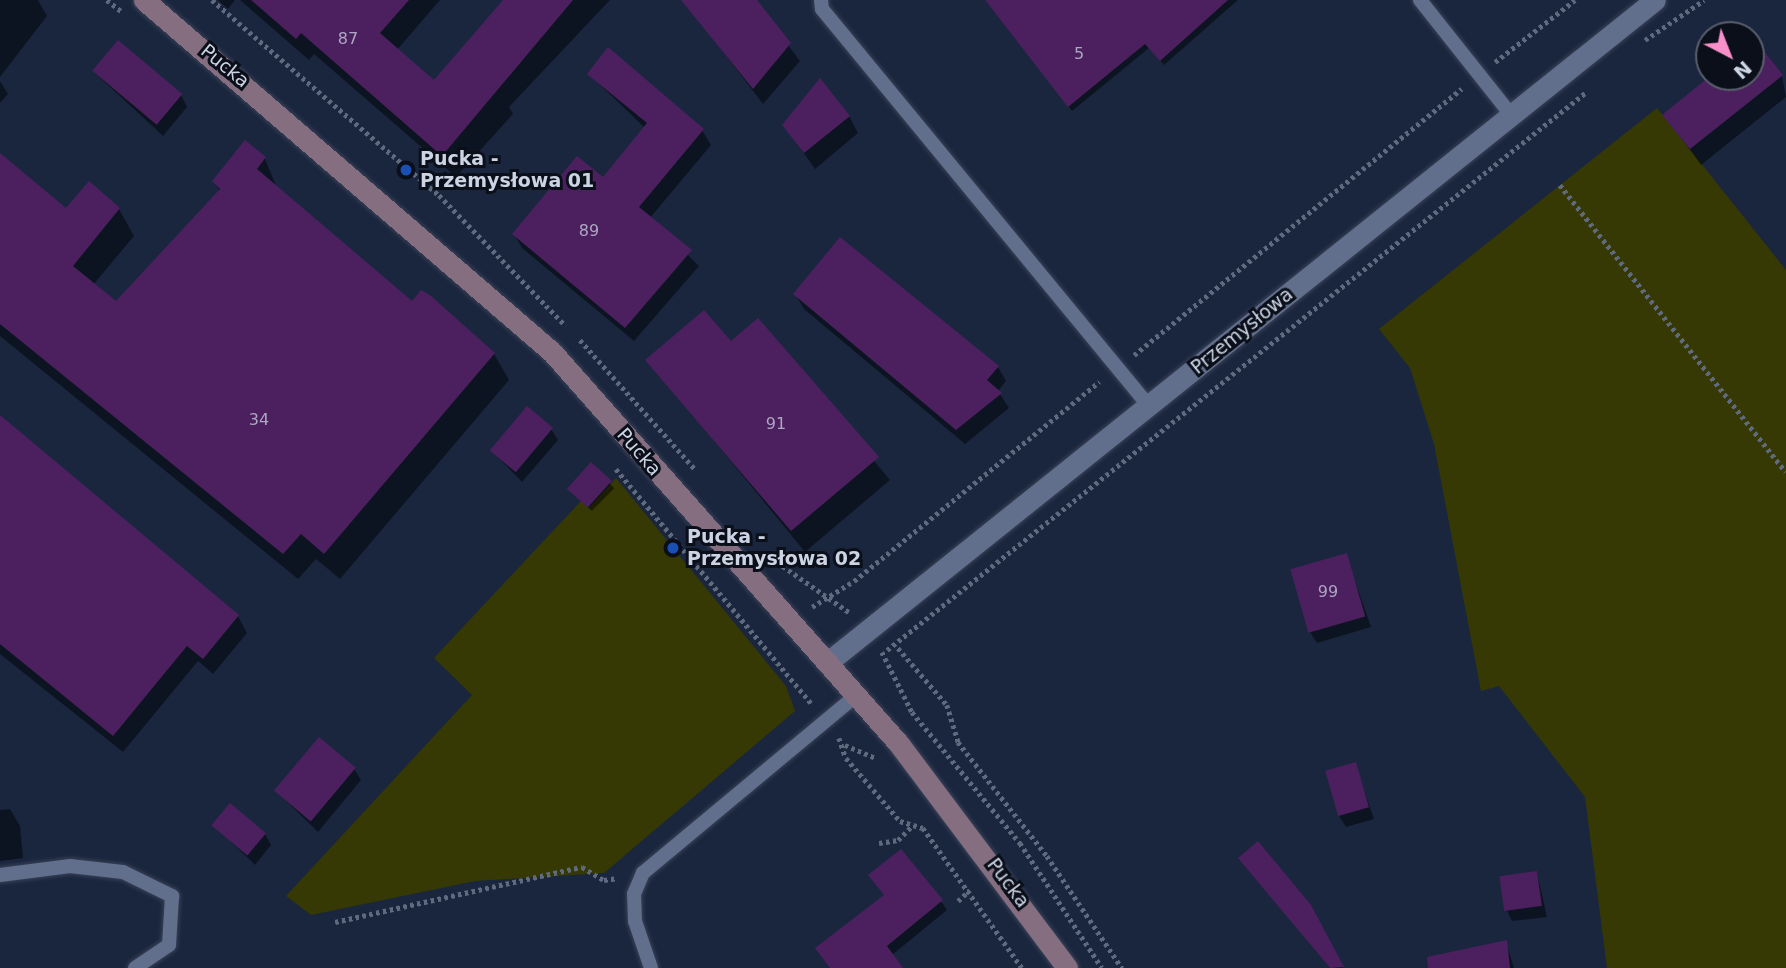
<!DOCTYPE html>
<html>
<head>
<meta charset="utf-8">
<style>
  body { margin:0 }
  #map { position:relative; width:1786px; height:968px; overflow:hidden; background:#1a263e; font-family:"DejaVu Sans",sans-serif }
  div>[style] { position:absolute }
  [style*='--x'] { left:calc(var(--x)*1px); top:calc(var(--y)*1px); width:calc(var(--w)*1px); rotate:calc(var(--a)*1deg) }
  .green>* { inset:0; background:#363903 }
  .shadow>* { inset:0; background:#0007; transform-origin:0 0 }
  .building>* { inset:0; background:#4c205e; transform-origin:0 0 }
  .path>* { height:4.5px; margin-top:-2.25px; transform-origin:0; background:repeating-linear-gradient(90deg,#606a7f 0 3.5px,transparent 0 7px) }
  .roads { filter:drop-shadow(0 0 2px #394156) drop-shadow(0 0 2px #394156) }
  .lane>* { height:14px; margin:-7px; padding:0 7px; transform-origin:7px; border-radius:7px; background:#616f8c }
  .street>* { height:21px; margin:-10.5px; padding:0 10.5px; transform-origin:10.5px; border-radius:10.5px; background:#616f8c }
  .secondary>* { height:21px; margin:-10.5px; padding:0 10.5px; transform-origin:10.5px; border-radius:10.5px; background:#856e80 }
  .dots>* { width:19px; height:19px; translate:-50% -50%; box-sizing:border-box; border:4px solid #0a0f1a; border-radius:50% }
  span { translate:-50% -50%; white-space:nowrap; text-align:center; line-height:1.15; -webkit-text-stroke:6px #0a0f1a; paint-order:stroke }
  .number-label { font-size:16px; color:#aca7c2 }
  .number-label span { -webkit-text-stroke-width:0 }
  .street-label { font-size:19px; color:#ccd4e4 }
  .poi-label { font-size:19px; color:#ccd4e4; font-weight:700 }
  .left { translate:0 -50%; text-align:left }
  .north { position:absolute; left:1695px; top:21px; width:70px; height:70px; box-sizing:border-box; background:#0a0f1a; border:2px solid #585e6b; border-radius:50%; rotate:138deg; font-size:19px; font-weight:700; line-height:28px; text-align:center; color:#ccd4e4 }
  .north::after { content:''; display:block; margin:auto; width:24px; height:32px; background:#f98fc9; clip-path:polygon(50% 0,100% 100%,50% 72%,0 100%) }
</style>
</head>
<body>
<div id="map">
  <div class="green">
    <i style="clip-path:polygon(1657px 108px,1786px 270px,1786px 968px,1607px 968px,1585px 797px,1499px 686px,1481px 691px,1434px 444px,1410px 368px,1379px 329px)"></i>
    <i style="clip-path:polygon(616px 478px,786px 686px,795px 711px,604px 873px,475px 881px,311px 915px,286px 896px,472px 695px,434px 658px,581px 501px,589px 508px)"></i>
  </div>
  <div class="shadow">
    <i style="clip-path:polygon(0 0,38px 0,47px 16px,0 77px)"></i>
    <i style="clip-path:polygon(218px 0,235px 0,228px 9px)"></i>
    <i style="clip-path:polygon(240px 0,440px 0,397px 50px,434px 82px,506px 0,610px 0,509px 107px,513px 114px,456px 177px,314px 54px,309px 60px)"></i>
    <i style="clip-path:polygon(704px 0,754px 0,800px 61px,763px 104px,691px 10px)"></i>
    <i style="clip-path:polygon(985px 0,1238px 0,1164px 65px,1149px 48px,1072px 111px)"></i>
    <i style="clip-path:polygon(1751px 45px,1782px 76px,1786px 97px,1701px 165px,1665px 115px,1712px 77px,1751px 77px)"></i>
    <i style="clip-path:polygon(94px 72px,181px 95px,187px 107px,163px 136px)"></i>
    <i style="clip-path:polygon(589px 74px,702px 130px,711px 145px,650px 218px,699px 266px,634px 341px,522px 248px,514px 234px,603px 179px,645px 128px)"></i>
    <i style="clip-path:polygon(0 81px,8px 94px,0 103px)"></i>
    <i style="clip-path:polygon(849px 116px,858px 133px,815px 169px,784px 125px)"></i>
    <i style="clip-path:polygon(245px 143px,265px 159px,277px 188px,412px 303px,494px 354px,509px 380px,340px 579px,316px 559px,298px 579px,0 336px,0 177px,67px 210px,119px 209px,134px 236px,93px 285px,116px 303px,220px 192px,214px 181px)"></i>
    <i style="clip-path:polygon(795px 294px,998px 367px,1006px 381px,998px 391px,1009px 408px,965px 444px,804px 309px)"></i>
    <i style="clip-path:polygon(757px 321px,890px 480px,805px 552px,648px 360px,731px 344px)"></i>
    <i style="clip-path:polygon(0 418px,238px 616px,247px 633px,213px 674px,198px 661px,123px 752px,0 654px)"></i>
    <i style="clip-path:polygon(551px 429px,558px 440px,522px 482px,492px 451px)"></i>
    <i style="left:591px;top:465px;width:33px;height:32px;rotate:45deg"></i>
    <i style="clip-path:polygon(1346px 555px,1371px 627px,1317px 643px,1310px 632px)"></i>
    <i style="clip-path:polygon(1355px 764px,1374px 819px,1346px 827px,1339px 816px)"></i>
    <i style="clip-path:polygon(354px 769px,361px 780px,318px 832px,276px 791px)"></i>
    <i style="clip-path:polygon(10px 809px,20px 826px,23px 858px,0 861px,0 810px)"></i>
    <i style="clip-path:polygon(214px 825px,265px 834px,271px 845px,255px 865px)"></i>
    <i style="clip-path:polygon(1240px 858px,1316px 918px,1343px 968px,1330px 968px)"></i>
    <i style="clip-path:polygon(1537px 872px,1547px 917px,1512px 921px,1506px 909px)"></i>
    <i style="clip-path:polygon(870px 875px,941px 901px,947px 910px,892px 955px,901px 968px,830px 968px,817px 948px,885px 896px)"></i>
    <i style="clip-path:polygon(1506px 942px,1514px 968px,1445px 968px)"></i>
  </div>
  <div class="building">
    <i style="clip-path:polygon(251px 0,409px 0,380px 33px,434px 80px,503px 0,573px 0,442px 156px,301px 33px,296px 39px)"></i>
    <i style="clip-path:polygon(681px 0,757px 0,791px 43px,753px 89px)"></i>
    <i style="clip-path:polygon(985px 0,1228px 0,1160px 61px,1145px 44px,1068px 107px)"></i>
    <i style="clip-path:polygon(1751px 35px,1783px 75px,1690px 149px,1662px 115px,1709px 77px,1751px 77px)"></i>
    <i style="left:118px;top:40px;width:84px;height:40px;rotate:40deg"></i>
    <i style="clip-path:polygon(608px 47px,704px 129px,639px 207px,692px 250px,625px 328px,512px 234px,577px 156px,603px 177px,647px 123px,587px 74px)"></i>
    <i style="clip-path:polygon(820px 78px,850px 116px,804px 153px,782px 125px)"></i>
    <i style="clip-path:polygon(245px 140px,266px 157px,257px 169px,412px 301px,421px 290px,431px 296px,495px 353px,324px 554px,301px 534px,283px 554px,0 324px,0 153px,66px 208px,89px 181px,120px 208px,73px 266px,116px 301px,220px 189px,212px 181px)"></i>
    <i style="clip-path:polygon(840px 237px,999px 366px,987px 380px,1002px 393px,956px 430px,793px 294px)"></i>
    <i style="clip-path:polygon(704px 310px,731px 341px,758px 318px,879px 457px,791px 531px,645px 360px)"></i>
    <i style="left:527px;top:406px;width:34px;height:58px;rotate:40deg"></i>
    <i style="clip-path:polygon(0 415px,239px 615px,203px 659px,187px 646px,113px 736px,0 644px)"></i>
    <i style="left:591px;top:462px;width:28px;height:36px;rotate:42deg"></i>
    <i style="left:1347px;top:553px;width:66px;height:59px;rotate:74deg"></i>
    <i style="left:319px;top:737px;width:48px;height:70px;rotate:40deg"></i>
    <i style="left:1356px;top:762px;width:47px;height:32px;rotate:74deg"></i>
    <i style="left:230px;top:803px;width:47px;height:29px;rotate:40deg"></i>
    <i style="clip-path:polygon(1258px 841px,1311px 905px,1344px 967px,1330px 968px,1238px 858px)"></i>
    <i style="clip-path:polygon(901px 849px,943px 900px,887px 946px,903px 968px,830px 968px,815px 948px,884px 895px,868px 875px)"></i>
    <i style="left:1537px;top:871px;width:35px;height:38px;rotate:82deg"></i>
    <i style="clip-path:polygon(1507px 940px,1510px 968px,1428px 968px,1427px 957px)"></i>
  </div>
  <div class="path">
    <i style="--x:107;--y:0;--w:18;--a:38"></i>
    <i style="--x:212;--y:0;--w:299;--a:40.7"></i>
    <i style="--x:439;--y:195;--w:182;--a:45.9"></i>
    <i style="--x:1645;--y:40;--w:71;--a:-34.1"></i>
    <i style="--x:1495;--y:62;--w:101;--a:-37.8"></i>
    <i style="--x:1560;--y:185;--w:365;--a:51.8"></i>
    <i style="--x:580;--y:340;--w:173;--a:48.3"></i>
    <i style="--x:1134;--y:355;--w:422;--a:-39.1"></i>
    <i style="--x:616;--y:469;--w:306;--a:50.2"></i>
    <i style="--x:777;--y:562;--w:89;--a:34.9"></i>
    <i style="--x:812;--y:607;--w:49;--a:-31.8"></i>
    <i style="--x:854;--y:581;--w:316;--a:-39.1"></i>
    <i style="--x:898;--y:648;--w:75;--a:49.3"></i>
    <i style="--x:947;--y:705;--w:39;--a:73"></i>
    <i style="--x:958;--y:742;--w:145;--a:52"></i>
    <i style="--x:1047;--y:856;--w:135;--a:56.2"></i>
    <i style="--x:887;--y:650;--w:893;--a:-38.59"></i>
    <i style="--x:882;--y:652;--w:67;--a:63.4"></i>
    <i style="--x:912;--y:712;--w:170;--a:50.5"></i>
    <i style="--x:1020;--y:843;--w:149;--a:56.7"></i>
    <i style="--x:839;--y:738;--w:21;--a:71"></i>
    <i style="--x:846;--y:758;--w:83;--a:49.4"></i>
    <i style="--x:900;--y:821;--w:24;--a:17"></i>
    <i style="--x:923;--y:828;--w:171;--a:54.7"></i>
    <i style="--x:845;--y:745;--w:34;--a:23"></i>
    <i style="--x:879;--y:843;--w:19;--a:-9"></i>
    <i style="--x:898;--y:840;--w:21;--a:-45"></i>
    <i style="--x:958;--y:901;--w:16;--a:-43"></i>
    <i style="--x:335;--y:922;--w:253;--a:-12.6"></i>
    <i style="--x:582;--y:867;--w:26;--a:31"></i>
    <i style="--x:604;--y:880;--w:14;--a:-8"></i>
  </div>
  <div class="roads">
    <div class="lane">
      <i style="--x:821;--y:0;--w:9;--a:84"></i>
      <i style="--x:822;--y:9;--w:513;--a:50.54"></i>
      <i style="--x:1420;--y:0;--w:147;--a:51.6"></i>
      <i style="--x:0;--y:875;--w:71;--a:-7.3"></i>
      <i style="--x:70;--y:866;--w:53;--a:6.5"></i>
      <i style="--x:123;--y:872;--w:55;--a:26.1"></i>
      <i style="--x:172;--y:896;--w:49;--a:93.5"></i>
      <i style="--x:169;--y:945;--w:41;--a:145.9"></i>
      <i style="--x:651;--y:968;--w:50;--a:-108.8"></i>
      <i style="--x:635;--y:921;--w:27;--a:-92"></i>
      <i style="--x:634;--y:894;--w:23;--a:-67"></i>
      <i style="--x:643;--y:873;--w:278;--a:-39.8"></i>
    </div>
    <div class="street">
      <i style="--x:828;--y:662;--w:1059;--a:-38.68"></i>
    </div>
    <div class="secondary">
      <i style="--x:144;--y:0;--w:539;--a:40.79"></i>
      <i style="--x:552;--y:352;--w:524;--a:48.48"></i>
      <i style="--x:899;--y:744;--w:280;--a:53.1"></i>
    </div>
  </div>
  <div class="dots">
    <i style="left:406px;top:170px;background:#1a4fb4"></i>
    <i style="left:673px;top:548px;background:#1a4fb4"></i>
  </div>
  <div class="number-label">
    <span style="left:348px;top:39px">87</span>
    <span style="left:1079px;top:54px">5</span>
    <span style="left:589px;top:231px">89</span>
    <span style="left:259px;top:420px">34</span>
    <span style="left:776px;top:424px">91</span>
    <span style="left:1328px;top:592px">99</span>
  </div>
  <div class="street-label">
    <span style="left:225px;top:66px;rotate:39deg">Pucka</span>
    <span style="left:1242px;top:331px;rotate:-39deg">Przemysłowa</span>
    <span style="left:639px;top:452px;rotate:49deg">Pucka</span>
    <span style="left:1008px;top:883px;rotate:53deg">Pucka</span>
  </div>
  <div class="poi-label">
    <span class="left" style="left:420px;top:170px">Pucka -<br>Przemysłowa 01</span>
    <span class="left" style="left:687px;top:548px">Pucka -<br>Przemysłowa 02</span>
  </div>
  <div class="north">N</div>
</div>
</body>
</html>
